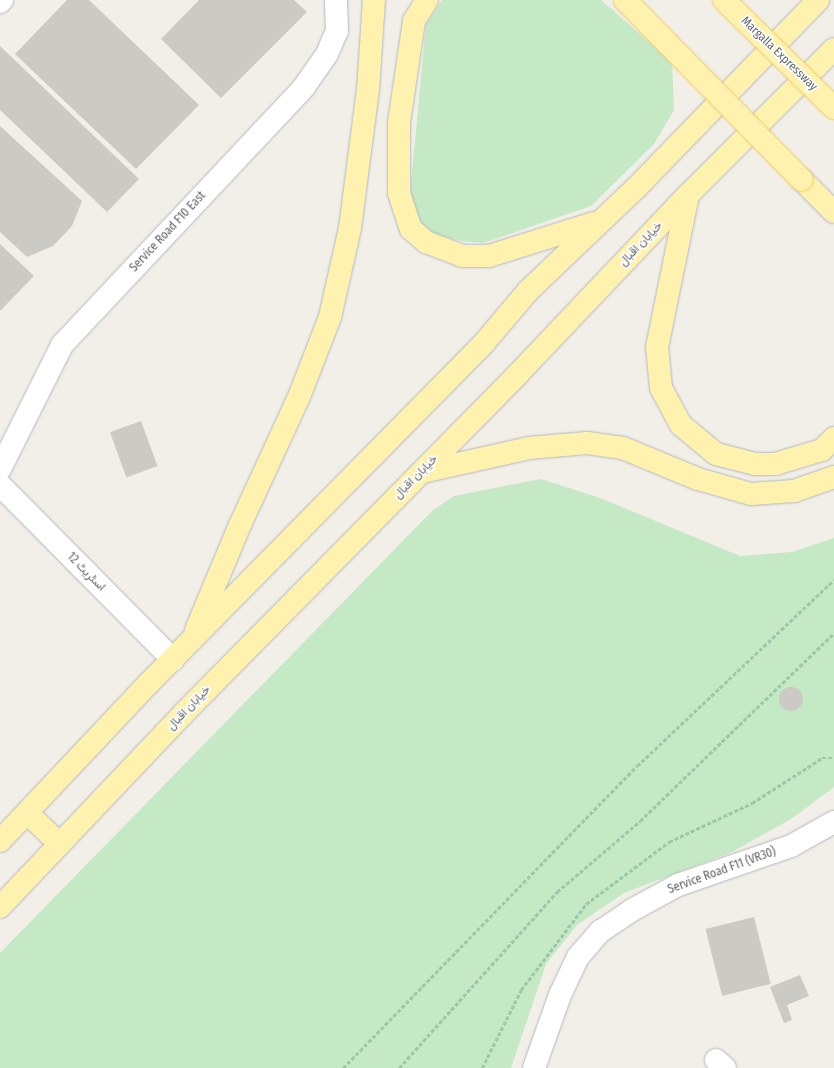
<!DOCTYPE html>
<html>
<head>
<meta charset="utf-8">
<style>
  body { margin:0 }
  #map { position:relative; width:834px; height:1068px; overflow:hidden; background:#f1efe8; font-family:"Fira Sans Condensed",Vazirmatn,sans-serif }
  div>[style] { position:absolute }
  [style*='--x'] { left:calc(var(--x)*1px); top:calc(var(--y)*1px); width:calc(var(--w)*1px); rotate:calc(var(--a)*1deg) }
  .green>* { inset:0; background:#c5e8c5 }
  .building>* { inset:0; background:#cccac5; transform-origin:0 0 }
  .round { border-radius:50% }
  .path>* { height:2.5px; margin-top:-1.25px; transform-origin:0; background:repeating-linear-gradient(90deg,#9cc7a9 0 4px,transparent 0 6px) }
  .roads { filter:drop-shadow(0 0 1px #b5b8bc) drop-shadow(0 0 1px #b5b8bc) }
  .minor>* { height:22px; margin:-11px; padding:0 11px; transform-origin:11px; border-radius:11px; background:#fff }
  .major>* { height:22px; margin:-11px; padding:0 11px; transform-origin:11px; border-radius:11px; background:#fff2af }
  .bridges { filter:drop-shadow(0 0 1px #f2c960) drop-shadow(0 0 1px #f2c960) }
  .major-bridge>* { height:22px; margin:-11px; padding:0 11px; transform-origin:11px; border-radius:11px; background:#fff2af }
  span { translate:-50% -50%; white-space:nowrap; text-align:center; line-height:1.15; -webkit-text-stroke:3.5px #fff; paint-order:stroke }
  .street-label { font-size:12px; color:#5f6368 }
</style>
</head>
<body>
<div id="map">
  <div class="green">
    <i style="clip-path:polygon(442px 0,601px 0,672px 62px,674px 110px,654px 144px,591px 206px,483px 243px,461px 241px,434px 234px,421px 223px,410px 193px,426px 25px)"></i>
    <i style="clip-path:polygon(541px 479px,600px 498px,740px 556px,792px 552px,834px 538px,834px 787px,791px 819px,732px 852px,624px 893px,577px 925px,546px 964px,511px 1068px,0 1068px,0 953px,433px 510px,454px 496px)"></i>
  </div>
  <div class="building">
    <i style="clip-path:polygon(67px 0,89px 0,199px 105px,136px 169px,15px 54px)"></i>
    <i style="clip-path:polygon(199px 0,294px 0,307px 12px,221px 98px,161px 39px)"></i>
    <i style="clip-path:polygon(0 46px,139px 179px,107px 212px,0 110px)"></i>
    <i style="clip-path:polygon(0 126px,82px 201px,72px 226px,53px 246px,27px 257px,0 232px)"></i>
    <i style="clip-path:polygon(0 244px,34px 276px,0 311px)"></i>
    <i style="left:141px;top:421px;width:48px;height:33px;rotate:70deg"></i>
    <i class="round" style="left:779px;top:687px;width:24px;height:24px"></i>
    <i style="left:754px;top:917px;width:69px;height:50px;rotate:76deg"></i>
    <i style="clip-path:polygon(800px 975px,809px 996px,787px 1005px,792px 1020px,784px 1023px,770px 987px)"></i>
  </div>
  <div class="path">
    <i style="--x:343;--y:1068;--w:421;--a:-45.8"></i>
    <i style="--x:637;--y:766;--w:271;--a:-43.4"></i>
    <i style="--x:399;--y:1068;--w:237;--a:-48.1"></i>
    <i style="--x:557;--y:892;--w:109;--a:-40.5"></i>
    <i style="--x:640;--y:821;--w:270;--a:-44.1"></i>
    <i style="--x:482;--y:1068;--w:87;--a:-63.4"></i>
    <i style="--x:521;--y:990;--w:108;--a:-52.9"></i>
    <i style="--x:586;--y:904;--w:104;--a:-36.8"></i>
    <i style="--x:669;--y:842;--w:92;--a:-25.2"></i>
    <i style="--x:752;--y:803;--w:83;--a:-32.7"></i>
    <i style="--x:822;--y:758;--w:12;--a:0"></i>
  </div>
  <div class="roads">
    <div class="minor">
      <i style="--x:0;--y:2;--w:3;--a:-45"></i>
      <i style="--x:0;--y:469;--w:139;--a:-63.4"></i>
      <i style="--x:62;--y:345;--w:354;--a:-46.8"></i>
      <i style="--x:304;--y:87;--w:40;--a:-55.1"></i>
      <i style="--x:327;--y:54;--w:25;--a:-67"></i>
      <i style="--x:337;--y:31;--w:31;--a:-92"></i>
      <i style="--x:0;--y:485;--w:246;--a:45.3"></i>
      <i style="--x:716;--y:1060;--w:12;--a:42"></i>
      <i style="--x:534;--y:1068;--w:77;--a:-70.4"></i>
      <i style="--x:560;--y:995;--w:42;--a:-64.7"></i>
      <i style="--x:578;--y:957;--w:35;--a:-49"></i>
      <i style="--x:601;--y:931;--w:37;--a:-34"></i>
      <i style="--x:632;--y:910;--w:52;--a:-28.5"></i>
      <i style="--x:678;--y:885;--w:120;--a:-19"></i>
      <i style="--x:791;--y:846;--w:49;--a:-29.2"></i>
    </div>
    <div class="major">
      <i style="--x:427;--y:0;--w:25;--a:122"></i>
      <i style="--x:414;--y:21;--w:102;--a:98.4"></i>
      <i style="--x:399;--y:122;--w:71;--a:90"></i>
      <i style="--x:399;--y:193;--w:38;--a:72"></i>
      <i style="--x:411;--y:229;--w:20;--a:41"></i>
      <i style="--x:426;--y:242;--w:39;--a:21"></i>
      <i style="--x:462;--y:256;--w:27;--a:0"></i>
      <i style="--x:489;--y:256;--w:110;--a:-17.4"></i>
      <i style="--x:802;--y:180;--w:45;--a:45"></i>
      <i style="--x:688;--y:195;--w:155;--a:101.5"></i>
      <i style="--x:657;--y:347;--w:41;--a:84.4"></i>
      <i style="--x:661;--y:388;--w:42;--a:61.6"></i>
      <i style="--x:681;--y:425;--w:45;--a:39.6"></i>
      <i style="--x:716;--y:454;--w:40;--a:14.4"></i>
      <i style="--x:755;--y:464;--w:20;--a:0"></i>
      <i style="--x:775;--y:464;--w:49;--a:-16.6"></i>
      <i style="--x:822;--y:450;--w:17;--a:-45"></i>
      <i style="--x:422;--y:472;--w:110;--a:-12.6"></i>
      <i style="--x:529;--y:448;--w:58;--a:-4.9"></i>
      <i style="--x:587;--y:443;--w:36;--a:8"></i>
      <i style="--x:623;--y:448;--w:81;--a:22.5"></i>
      <i style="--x:698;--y:479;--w:55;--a:15.8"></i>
      <i style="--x:751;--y:494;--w:43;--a:-4"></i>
      <i style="--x:794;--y:491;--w:42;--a:-19.3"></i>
      <i style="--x:196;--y:630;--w:114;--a:-67.3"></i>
      <i style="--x:240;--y:525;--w:141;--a:-65.3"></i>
      <i style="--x:299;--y:397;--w:86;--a:-68.8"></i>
      <i style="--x:330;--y:317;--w:91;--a:-77.3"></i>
      <i style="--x:350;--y:228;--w:139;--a:-82.6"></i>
      <i style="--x:368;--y:90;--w:90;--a:-86.2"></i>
      <i style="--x:27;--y:813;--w:45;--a:43.2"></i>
      <i style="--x:0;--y:841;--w:219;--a:-46.7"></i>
      <i style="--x:150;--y:682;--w:476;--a:-45.4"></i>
      <i style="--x:484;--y:343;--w:68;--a:-49.8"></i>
      <i style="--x:528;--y:291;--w:151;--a:-43.7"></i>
      <i style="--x:637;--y:187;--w:260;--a:-45.9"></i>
      <i style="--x:0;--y:907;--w:266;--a:-46.5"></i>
      <i style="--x:183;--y:714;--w:476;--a:-45.4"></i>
      <i style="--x:517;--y:375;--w:248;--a:-46.5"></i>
      <i style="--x:688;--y:195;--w:206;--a:-45"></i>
    </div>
  </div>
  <div class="bridges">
    <div class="major-bridge">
      <i style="--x:625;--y:0;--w:252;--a:45.5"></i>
      <i style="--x:724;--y:0;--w:154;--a:44.5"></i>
    </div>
  </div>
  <div class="street-label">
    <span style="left:779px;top:54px;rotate:44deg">Margalla Expressway</span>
    <span style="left:168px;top:232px;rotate:-47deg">Service Road F10 East</span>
    <span style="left:641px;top:244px;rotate:-46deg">خیابان اقبال</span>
    <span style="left:416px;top:477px;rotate:-45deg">خیابان اقبال</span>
    <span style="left:86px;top:572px;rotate:45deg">اسٹریٹ 12</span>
    <span style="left:189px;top:708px;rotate:-46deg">خیابان اقبال</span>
    <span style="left:722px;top:871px;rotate:-20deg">Service Road F11 (VR30)</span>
  </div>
</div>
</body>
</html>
